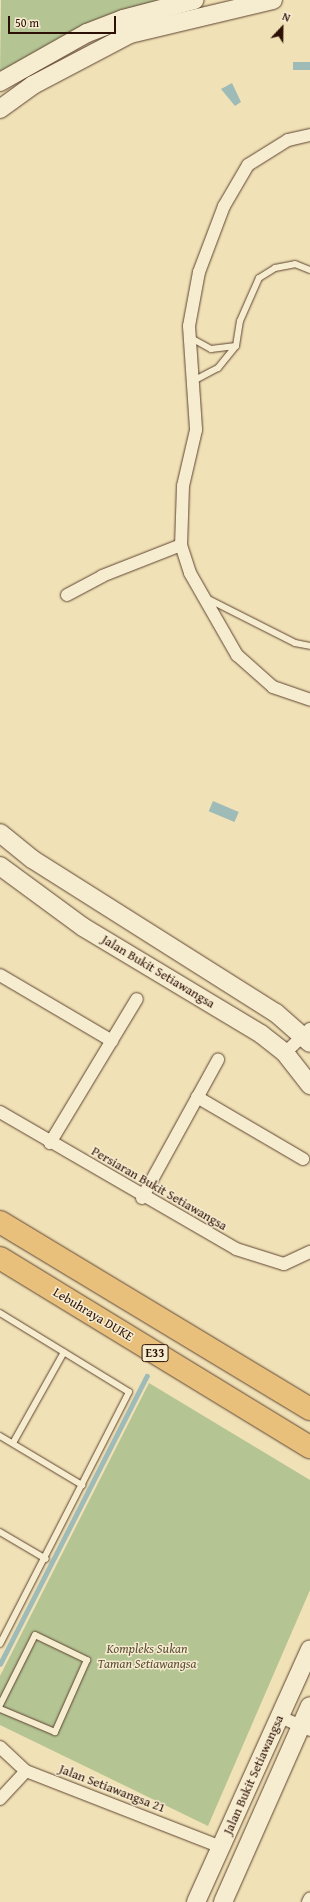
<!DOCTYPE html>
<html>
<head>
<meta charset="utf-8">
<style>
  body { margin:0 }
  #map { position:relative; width:310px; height:1902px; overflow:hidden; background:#f1e1b6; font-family:"Gentium Book Plus",serif }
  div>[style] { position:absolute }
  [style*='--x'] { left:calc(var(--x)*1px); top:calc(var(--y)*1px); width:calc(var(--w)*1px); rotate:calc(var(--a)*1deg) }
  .green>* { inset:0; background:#b4c493 }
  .water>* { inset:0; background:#9ebbb8; transform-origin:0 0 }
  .stream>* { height:4.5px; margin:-2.25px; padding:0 2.25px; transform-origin:2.25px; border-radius:2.25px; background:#9ebbb8 }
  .roads { filter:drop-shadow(0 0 1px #5e4431) drop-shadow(0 0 1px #5e4431) }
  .lane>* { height:6px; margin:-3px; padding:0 3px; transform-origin:3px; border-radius:3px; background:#f6ecd0 }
  .street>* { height:12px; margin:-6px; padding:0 6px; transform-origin:6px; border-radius:6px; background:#f6ecd0 }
  .secondary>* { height:18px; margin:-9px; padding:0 9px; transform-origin:9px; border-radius:9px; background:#f6ecd0 }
  .highway>* { height:22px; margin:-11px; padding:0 11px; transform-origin:11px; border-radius:11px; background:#e8c07b }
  span { translate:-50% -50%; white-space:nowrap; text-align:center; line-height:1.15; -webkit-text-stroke:3px #f6ecd0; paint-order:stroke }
  .shield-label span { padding:1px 3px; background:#f6ecd0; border:1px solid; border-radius:3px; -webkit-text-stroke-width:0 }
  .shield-label { font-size:12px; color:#2d1005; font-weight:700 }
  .street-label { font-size:13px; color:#2d1005 }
  .park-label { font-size:13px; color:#5c4f37; font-style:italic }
  .north { position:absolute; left:262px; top:8px; width:40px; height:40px; -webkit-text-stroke:3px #f6ecd0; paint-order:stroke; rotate:22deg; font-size:11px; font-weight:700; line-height:16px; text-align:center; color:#2d1005 }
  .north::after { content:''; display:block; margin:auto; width:14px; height:18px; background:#2d1005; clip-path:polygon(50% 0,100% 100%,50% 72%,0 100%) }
  .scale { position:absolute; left:8px; top:16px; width:108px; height:18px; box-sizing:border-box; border:2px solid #2d1005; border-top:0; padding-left:5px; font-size:12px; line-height:14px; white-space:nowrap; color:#2d1005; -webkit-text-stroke:3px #f6ecd0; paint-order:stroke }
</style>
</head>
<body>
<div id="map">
  <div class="green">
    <i style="clip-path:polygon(1px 0,167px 0,0 77px)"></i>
    <i style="clip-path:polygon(149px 1383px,310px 1480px,310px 1590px,208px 1826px,0 1725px,0 1676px)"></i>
  </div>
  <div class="water">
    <i style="left:310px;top:62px;width:8px;height:17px;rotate:90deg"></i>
    <i style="clip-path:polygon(232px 83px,241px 102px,235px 106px,221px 89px)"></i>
    <i style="left:213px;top:801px;width:28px;height:11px;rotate:23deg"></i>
  </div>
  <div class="stream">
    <i style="--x:0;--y:1664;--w:323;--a:-63"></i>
  </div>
  <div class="roads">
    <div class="lane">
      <i style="--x:191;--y:338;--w:23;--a:29"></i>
      <i style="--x:211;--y:349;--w:25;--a:-7"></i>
      <i style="--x:195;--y:380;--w:26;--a:-28"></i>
      <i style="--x:218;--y:368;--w:28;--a:-51"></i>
      <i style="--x:236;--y:346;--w:25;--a:-81"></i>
      <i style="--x:240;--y:321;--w:47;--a:-66.2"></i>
      <i style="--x:259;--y:278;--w:19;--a:-32"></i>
      <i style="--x:275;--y:268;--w:20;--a:-11"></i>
      <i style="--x:295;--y:264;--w:16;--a:22"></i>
      <i style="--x:208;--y:599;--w:97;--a:26.8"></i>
      <i style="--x:295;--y:643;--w:15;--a:11"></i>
      <i style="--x:0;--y:1313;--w:151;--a:31.5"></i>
      <i style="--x:129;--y:1392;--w:283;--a:117.1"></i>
      <i style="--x:0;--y:1436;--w:96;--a:30.9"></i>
      <i style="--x:13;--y:1443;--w:104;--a:-60.7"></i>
      <i style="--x:0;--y:1532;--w:53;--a:30.4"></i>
      <i style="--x:0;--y:1705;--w:78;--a:-63.4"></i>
      <i style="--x:35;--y:1635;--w:58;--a:25.7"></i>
      <i style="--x:87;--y:1660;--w:79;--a:114"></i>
      <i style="--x:55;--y:1732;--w:60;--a:-157.3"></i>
    </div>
    <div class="street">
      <i style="--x:310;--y:135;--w:23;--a:167"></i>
      <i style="--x:288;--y:140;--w:47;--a:148"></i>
      <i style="--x:248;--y:165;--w:48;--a:120.3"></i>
      <i style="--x:224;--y:206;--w:71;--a:110.7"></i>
      <i style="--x:199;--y:272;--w:55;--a:100.5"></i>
      <i style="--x:189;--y:326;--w:104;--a:86.1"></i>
      <i style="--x:196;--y:430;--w:57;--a:103.1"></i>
      <i style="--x:183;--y:486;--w:59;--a:91.9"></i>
      <i style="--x:181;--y:545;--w:29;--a:72"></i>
      <i style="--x:190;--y:573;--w:95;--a:60.2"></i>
      <i style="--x:237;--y:655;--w:48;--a:41.6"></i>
      <i style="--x:273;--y:687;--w:39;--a:19"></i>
      <i style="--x:67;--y:595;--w:40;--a:-28"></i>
      <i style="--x:102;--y:576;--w:85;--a:-21.4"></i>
      <i style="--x:0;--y:975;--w:130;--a:30.5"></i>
      <i style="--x:285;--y:1053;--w:35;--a:-44"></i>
      <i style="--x:197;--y:1097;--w:123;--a:30.3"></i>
      <i style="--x:0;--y:1112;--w:273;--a:30.1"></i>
      <i style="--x:236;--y:1249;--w:50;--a:17.4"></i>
      <i style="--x:284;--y:1264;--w:29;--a:-25"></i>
      <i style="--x:50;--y:1143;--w:168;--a:-58.9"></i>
      <i style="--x:142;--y:1198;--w:158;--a:-61.2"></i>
      <i style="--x:280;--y:1717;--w:33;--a:23"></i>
      <i style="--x:0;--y:1747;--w:35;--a:43"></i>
      <i style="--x:26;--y:1771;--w:209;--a:21.3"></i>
      <i style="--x:0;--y:1799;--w:38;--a:-47"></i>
      <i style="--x:308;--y:1902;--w:4;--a:-63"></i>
    </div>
    <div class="secondary">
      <i style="--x:0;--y:82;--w:100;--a:-29.4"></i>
      <i style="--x:87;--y:33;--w:39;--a:-21"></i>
      <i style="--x:123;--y:19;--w:74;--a:-14.8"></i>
      <i style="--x:0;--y:109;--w:41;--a:-36"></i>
      <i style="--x:33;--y:85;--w:110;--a:-27.7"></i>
      <i style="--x:130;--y:34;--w:147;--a:-13.4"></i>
      <i style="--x:0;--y:833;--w:41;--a:39.1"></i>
      <i style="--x:32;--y:859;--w:289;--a:32.3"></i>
      <i style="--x:276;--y:1013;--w:45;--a:41.4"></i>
      <i style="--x:0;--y:866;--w:103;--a:36.3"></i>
      <i style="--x:83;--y:927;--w:208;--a:31"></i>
      <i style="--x:261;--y:1034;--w:31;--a:38"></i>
      <i style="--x:285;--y:1053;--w:41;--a:52"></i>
      <i style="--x:196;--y:1902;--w:277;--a:-65.7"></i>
      <i style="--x:223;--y:1902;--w:214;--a:-66.1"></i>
    </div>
    <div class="highway">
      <i style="--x:0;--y:1222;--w:362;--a:31.1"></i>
      <i style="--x:0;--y:1258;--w:363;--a:31.4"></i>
    </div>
  </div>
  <div class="shield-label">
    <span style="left:155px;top:1353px">E33</span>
  </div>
  <div class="street-label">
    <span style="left:158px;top:972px;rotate:31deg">Jalan Bukit Setiawangsa</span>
    <span style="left:159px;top:1189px;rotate:30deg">Persiaran Bukit Setiawangsa</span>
    <span style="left:93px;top:1315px;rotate:31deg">Lebuhraya DUKE</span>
    <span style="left:254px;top:1775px;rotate:-66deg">Jalan Bukit Setiawangsa</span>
    <span style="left:112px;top:1789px;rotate:21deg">Jalan Setiawangsa 21</span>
  </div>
  <div class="park-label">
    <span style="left:147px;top:1657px">Kompleks Sukan<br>Taman Setiawangsa</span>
  </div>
  <div class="north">N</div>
  <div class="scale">50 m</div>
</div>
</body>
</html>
